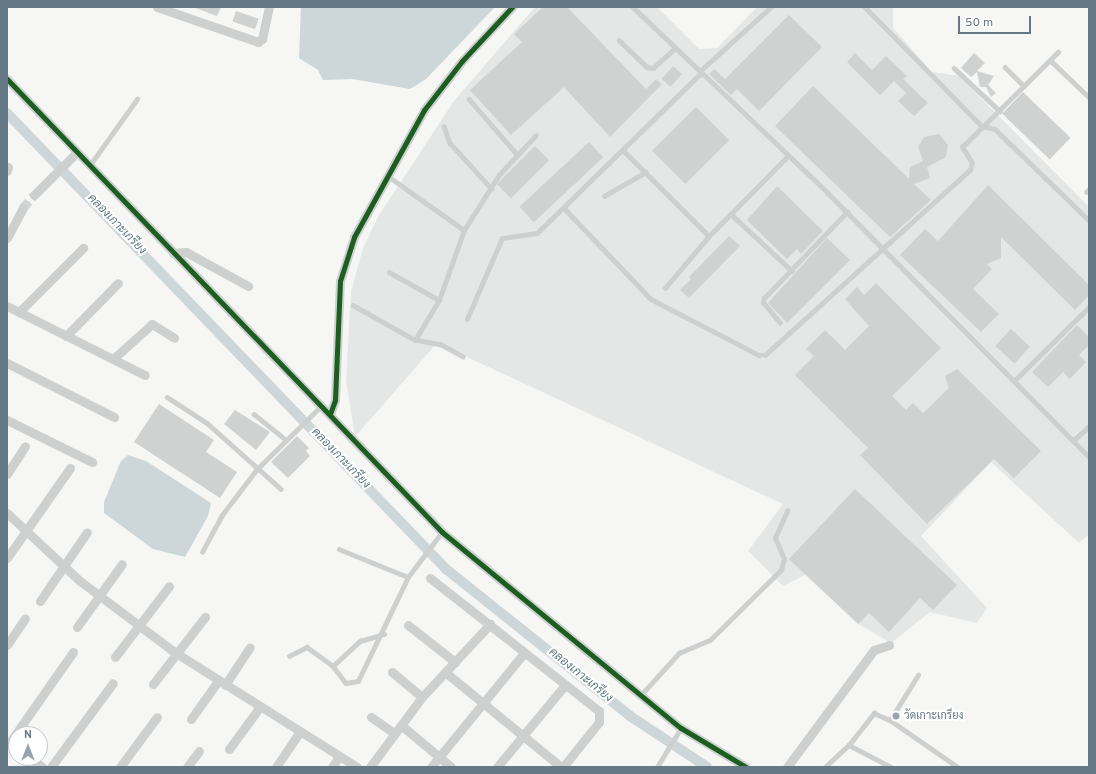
<!DOCTYPE html>
<html>
<head>
<meta charset="utf-8">
<style>
  body { margin:0 }
  #map { position:relative; width:1096px; height:774px; overflow:hidden; background:#f6f6f5; font-family:Overpass,Sarabun,sans-serif }
  div>[style] { position:absolute }
  [style*='--x'] { left:calc(var(--x)*1px); top:calc(var(--y)*1px); width:calc(var(--w)*1px); rotate:calc(var(--a)*1deg) }
  .built>* { inset:0; background:#e5e6e6 }
  .water>* { inset:0; background:#cdd6d8 }
  .canal>* { height:10px; margin:-5px; padding:0 5px; transform-origin:5px; border-radius:5px; background:#cdd6d8 }
  .building>* { inset:0; background:#d0d1d1; transform-origin:0 0 }
  .street-tunnel>* { height:9px; margin-top:-4.5px; transform-origin:0; background:repeating-linear-gradient(90deg,#d2d6d9 0 9px,transparent 0 13.5px) }
  .lane>* { height:4.5px; margin:-2.25px; padding:0 2.25px; transform-origin:2.25px; border-radius:2.25px; background:#ced0d0 }
  .street>* { height:9px; margin:-4.5px; padding:0 4.5px; transform-origin:4.5px; border-radius:4.5px; background:#ced0d0 }
  .cycleway>* { height:5px; margin:-2.5px; padding:0 2.5px; transform-origin:2.5px; border-radius:2.5px; background:#1b5e20 }
  .dots>* { width:11px; height:11px; translate:-50% -50%; box-sizing:border-box; border:2px solid #fff; border-radius:50% }
  span { translate:-50% -50%; white-space:nowrap; text-align:center; line-height:1.15; -webkit-text-stroke:4px #fff; paint-order:stroke }
  .poi-label { font-size:11px; color:#657886 }
  .left { translate:0 -50%; text-align:left }
  .water-label { font-size:12px; color:#607a83; font-style:italic }
  .frame { position:absolute; inset:0; border:8px solid #657886; pointer-events:none }
  .north { position:absolute; left:8px; top:726px; width:40px; height:40px; box-sizing:border-box; background:#fff; border:1px solid #c1c9cf; border-radius:50%; rotate:0deg; font-size:11px; font-weight:700; line-height:16px; text-align:center; color:#657886 }
  .north::after { content:''; display:block; margin:auto; width:14px; height:18px; background:#98a4ad; clip-path:polygon(50% 0,100% 100%,50% 72%,0 100%) }
  .scale { position:absolute; left:958px; top:16px; width:73px; height:18px; box-sizing:border-box; border:2px solid #657886; border-top:0; padding-left:5px; font-size:12px; line-height:14px; white-space:nowrap; color:#657886; -webkit-text-stroke:3px #fff; paint-order:stroke }
</style>
</head>
<body>
<div id="map">
  <div class="built">
    <i style="clip-path:polygon(535px 7px,657px 7px,699px 49px,717px 48px,757px 7px,893px 7px,893px 28px,932px 72px,959px 76px,1089px 207px,1089px 534px,1079px 543px,991px 462px,921px 536px,987px 608px,977px 623px,930px 612px,891px 643px,860px 625px,805px 575px,783px 586px,748px 551px,783px 504px,437px 343px,355px 437px,346px 380px,351px 292px,363px 248px,379px 215px,454px 101px)"></i>
  </div>
  <div class="water">
    <i style="clip-path:polygon(301px 7px,495px 7px,426px 79px,410px 89px,352px 79px,323px 80px,318px 70px,299px 58px)"></i>
    <i style="clip-path:polygon(128px 455px,146px 461px,211px 503px,208px 516px,185px 557px,153px 549px,104px 513px,104px 502px,121px 461px)"></i>
  </div>
  <div class="canal">
    <i style="--x:7;--y:113;--w:633;--a:46.09"></i>
    <i style="--x:446;--y:569;--w:236;--a:38.6"></i>
    <i style="--x:630;--y:716;--w:92;--a:33.5"></i>
  </div>
  <div class="building">
    <i style="clip-path:polygon(193px 7px,221px 7px,217px 16px)"></i>
    <i style="clip-path:polygon(543px 7px,567px 7px,646px 89px,656px 79px,662px 84px,610px 137px,564px 87px,511px 135px,470px 90px,522px 42px,514px 34px)"></i>
    <i style="left:236px;top:11px;width:24px;height:11px;rotate:19deg"></i>
    <i style="clip-path:polygon(789px 15px,822px 47px,759px 111px,737px 89px,731px 95px,709px 74px,714px 69px,725px 79px)"></i>
    <i style="clip-path:polygon(855px 53px,872px 70px,886px 56px,907px 76px,903px 79px,928px 103px,914px 116px,898px 101px,906px 93px,894px 81px,880px 95px,847px 62px)"></i>
    <i style="clip-path:polygon(974px 53px,985px 63px,977px 71px,994px 76px,988px 85px,996px 93px,991px 97px,986px 87px,980px 87px,977px 72px,971px 77px,961px 68px)"></i>
    <i style="left:673px;top:66px;width:12px;height:17px;rotate:42deg"></i>
    <i style="clip-path:polygon(813px 86px,909px 179px,910px 167px,923px 161px,918px 147px,924px 137px,939px 134px,948px 145px,946px 157px,927px 167px,930px 178px,914px 184px,931px 200px,890px 237px,775px 126px)"></i>
    <i style="left:1023px;top:92px;width:66px;height:30px;rotate:44deg"></i>
    <i style="left:696px;top:107px;width:47px;height:62px;rotate:45deg"></i>
    <i style="left:589px;top:142px;width:21px;height:95px;rotate:47deg"></i>
    <i style="left:535px;top:146px;width:20px;height:54px;rotate:45deg"></i>
    <i style="clip-path:polygon(988px 185px,1089px 285px,1089px 295px,1075px 310px,1001px 237px,1001px 258px,987px 264px,992px 269px,973px 289px,999px 314px,981px 332px,900px 255px,925px 229px,938px 241px)"></i>
    <i style="clip-path:polygon(777px 186px,823px 231px,801px 254px,797px 249px,787px 259px,747px 220px)"></i>
    <i style="clip-path:polygon(729px 236px,740px 246px,689px 298px,680px 290px,691px 279px,689px 277px)"></i>
    <i style="clip-path:polygon(827px 238px,850px 260px,787px 323px,768px 303px)"></i>
    <i style="clip-path:polygon(876px 283px,941px 348px,892px 396px,906px 410px,913px 403px,923px 413px,949px 388px,945px 376px,957px 369px,1041px 451px,1014px 478px,994px 459px,927px 524px,860px 455px,868px 448px,795px 375px,814px 356px,806px 349px,825px 330px,845px 350px,869px 326px,845px 299px,857px 287px,864px 295px)"></i>
    <i style="clip-path:polygon(1077px 325px,1089px 337px,1089px 345px,1079px 355px,1086px 362px,1070px 379px,1063px 372px,1048px 387px,1032px 372px)"></i>
    <i style="left:1011px;top:329px;width:26px;height:23px;rotate:43deg"></i>
    <i style="clip-path:polygon(159px 404px,214px 440px,206px 452px,237px 472px,220px 498px,134px 442px)"></i>
    <i style="clip-path:polygon(235px 410px,270px 432px,256px 450px,224px 424px)"></i>
    <i style="clip-path:polygon(297px 436px,309px 448px,306px 451px,310px 456px,288px 478px,271px 462px)"></i>
    <i style="clip-path:polygon(855px 489px,957px 585px,933px 610px,920px 598px,889px 632px,869px 613px,858px 624px,789px 559px)"></i>
  </div>
  <div class="street-tunnel">
    <i style="--x:23;--y:208;--w:17;--a:-50"></i>
  </div>
  <div class="lane">
    <i style="--x:633;--y:7;--w:269;--a:43.6"></i>
    <i style="--x:828;--y:193;--w:371;--a:45.3"></i>
    <i style="--x:865;--y:7;--w:167;--a:45.5"></i>
    <i style="--x:982;--y:126;--w:13;--a:13"></i>
    <i style="--x:995;--y:129;--w:131;--a:44.1"></i>
    <i style="--x:619;--y:40;--w:39;--a:44"></i>
    <i style="--x:647;--y:67;--w:6;--a:9"></i>
    <i style="--x:653;--y:68;--w:30;--a:-42"></i>
    <i style="--x:1050;--y:60;--w:54;--a:43.5"></i>
    <i style="--x:1005;--y:67;--w:27;--a:45"></i>
    <i style="--x:954;--y:68;--w:63;--a:43.1"></i>
    <i style="--x:700;--y:71;--w:96;--a:-42"></i>
    <i style="--x:469;--y:99;--w:72;--a:49"></i>
    <i style="--x:444;--y:126;--w:18;--a:71"></i>
    <i style="--x:450;--y:143;--w:62;--a:47.6"></i>
    <i style="--x:624;--y:151;--w:120;--a:45"></i>
    <i style="--x:90;--y:165;--w:81;--a:-54.5"></i>
    <i style="--x:388;--y:176;--w:93;--a:35.4"></i>
    <i style="--x:1086;--y:192;--w:4;--a:-45"></i>
    <i style="--x:604;--y:196;--w:48;--a:-29.7"></i>
    <i style="--x:565;--y:209;--w:124;--a:46.3"></i>
    <i style="--x:651;--y:299;--w:122;--a:27.4"></i>
    <i style="--x:759;--y:355;--w:6;--a:0"></i>
    <i style="--x:765;--y:355;--w:276;--a:-42.1"></i>
    <i style="--x:970;--y:170;--w:7;--a:-74"></i>
    <i style="--x:972;--y:163;--w:19;--a:-122"></i>
    <i style="--x:962;--y:147;--w:135;--a:-44.7"></i>
    <i style="--x:732;--y:215;--w:82;--a:43"></i>
    <i style="--x:389;--y:272;--w:57;--a:29.2"></i>
    <i style="--x:665;--y:288;--w:68;--a:-49.8"></i>
    <i style="--x:709;--y:236;--w:111;--a:-45.4"></i>
    <i style="--x:353;--y:305;--w:71;--a:29.4"></i>
    <i style="--x:467;--y:319;--w:88;--a:-66.6"></i>
    <i style="--x:502;--y:238;--w:35;--a:-8"></i>
    <i style="--x:537;--y:233;--w:228;--a:-44.3"></i>
    <i style="--x:780;--y:323;--w:26;--a:-130"></i>
    <i style="--x:763;--y:303;--w:5;--a:-79"></i>
    <i style="--x:764;--y:298;--w:120;--a:-46"></i>
    <i style="--x:463;--y:357;--w:25;--a:-151"></i>
    <i style="--x:441;--y:345;--w:26;--a:-169"></i>
    <i style="--x:415;--y:340;--w:47;--a:-59"></i>
    <i style="--x:439;--y:300;--w:74;--a:-70.3"></i>
    <i style="--x:464;--y:230;--w:65;--a:-57.5"></i>
    <i style="--x:499;--y:175;--w:54;--a:-47.2"></i>
    <i style="--x:1014;--y:381;--w:105;--a:-44.6"></i>
    <i style="--x:167;--y:397;--w:48;--a:33"></i>
    <i style="--x:207;--y:423;--w:99;--a:41.7"></i>
    <i style="--x:254;--y:414;--w:40;--a:39"></i>
    <i style="--x:1073;--y:441;--w:22;--a:-43"></i>
    <i style="--x:339;--y:549;--w:74;--a:22.1"></i>
    <i style="--x:202;--y:552;--w:42;--a:-61.6"></i>
    <i style="--x:222;--y:515;--w:58;--a:-52.7"></i>
    <i style="--x:257;--y:469;--w:90;--a:-44.5"></i>
    <i style="--x:289;--y:656;--w:20;--a:-27"></i>
    <i style="--x:307;--y:647;--w:32;--a:36"></i>
    <i style="--x:333;--y:666;--w:21;--a:53"></i>
    <i style="--x:346;--y:683;--w:12;--a:-9"></i>
    <i style="--x:358;--y:681;--w:115;--a:-64.3"></i>
    <i style="--x:408;--y:577;--w:56;--a:-52.9"></i>
    <i style="--x:333;--y:666;--w:37;--a:-43"></i>
    <i style="--x:360;--y:641;--w:25;--a:-16"></i>
    <i style="--x:641;--y:695;--w:57;--a:-47.9"></i>
    <i style="--x:679;--y:653;--w:34;--a:-23"></i>
    <i style="--x:710;--y:640;--w:100;--a:-44.6"></i>
    <i style="--x:781;--y:570;--w:11;--a:-75"></i>
    <i style="--x:784;--y:559;--w:23;--a:-113"></i>
    <i style="--x:775;--y:538;--w:30;--a:-66"></i>
    <i style="--x:890;--y:720;--w:53;--a:-58.1"></i>
    <i style="--x:849;--y:745;--w:47;--a:27.6"></i>
    <i style="--x:657;--y:767;--w:46;--a:-58.4"></i>
    <i style="--x:825;--y:767;--w:33;--a:-43"></i>
    <i style="--x:849;--y:745;--w:41;--a:-52"></i>
    <i style="--x:874;--y:713;--w:17;--a:24"></i>
    <i style="--x:890;--y:720;--w:83;--a:34.7"></i>
  </div>
  <div class="street">
    <i style="--x:157;--y:7;--w:107;--a:19.1"></i>
    <i style="--x:258;--y:42;--w:5;--a:-37"></i>
    <i style="--x:262;--y:39;--w:33;--a:-78"></i>
    <i style="--x:7;--y:79;--w:628;--a:46.16"></i>
    <i style="--x:442;--y:532;--w:309;--a:39.4"></i>
    <i style="--x:681;--y:728;--w:76;--a:31"></i>
    <i style="--x:7;--y:171;--w:4;--a:-76"></i>
    <i style="--x:34;--y:195;--w:61;--a:-45"></i>
    <i style="--x:7;--y:238;--w:34;--a:-62"></i>
    <i style="--x:173;--y:253;--w:13;--a:-4"></i>
    <i style="--x:186;--y:252;--w:71;--a:28.7"></i>
    <i style="--x:7;--y:306;--w:154;--a:26.6"></i>
    <i style="--x:19;--y:312;--w:91;--a:-45"></i>
    <i style="--x:66;--y:336;--w:74;--a:-45.5"></i>
    <i style="--x:113;--y:359;--w:52;--a:-41.9"></i>
    <i style="--x:152;--y:324;--w:26;--a:32"></i>
    <i style="--x:7;--y:363;--w:120;--a:26.8"></i>
    <i style="--x:330;--y:414;--w:15;--a:-70"></i>
    <i style="--x:335;--y:400;--w:119;--a:-87.6"></i>
    <i style="--x:340;--y:281;--w:46;--a:-72.3"></i>
    <i style="--x:354;--y:237;--w:145;--a:-61.1"></i>
    <i style="--x:424;--y:110;--w:62;--a:-52.2"></i>
    <i style="--x:462;--y:61;--w:74;--a:-47.2"></i>
    <i style="--x:7;--y:420;--w:95;--a:26.3"></i>
    <i style="--x:7;--y:474;--w:33;--a:-57"></i>
    <i style="--x:7;--y:513;--w:100;--a:43"></i>
    <i style="--x:80;--y:581;--w:120;--a:36.9"></i>
    <i style="--x:176;--y:653;--w:214;--a:32.2"></i>
    <i style="--x:7;--y:558;--w:110;--a:-55"></i>
    <i style="--x:430;--y:578;--w:215;--a:38.2"></i>
    <i style="--x:599;--y:711;--w:11;--a:90"></i>
    <i style="--x:599;--y:722;--w:58;--a:128.7"></i>
    <i style="--x:40;--y:601;--w:83;--a:-55.7"></i>
    <i style="--x:408;--y:625;--w:60;--a:38.2"></i>
    <i style="--x:77;--y:627;--w:77;--a:-54.5"></i>
    <i style="--x:7;--y:645;--w:32;--a:-56"></i>
    <i style="--x:115;--y:657;--w:89;--a:-52.7"></i>
    <i style="--x:392;--y:672;--w:39;--a:40"></i>
    <i style="--x:445;--y:672;--w:150;--a:39.3"></i>
    <i style="--x:153;--y:684;--w:85;--a:-52.2"></i>
    <i style="--x:225;--y:685;--w:45;--a:-56.7"></i>
    <i style="--x:371;--y:717;--w:29;--a:35"></i>
    <i style="--x:191;--y:719;--w:47;--a:-54.6"></i>
    <i style="--x:401;--y:725;--w:65;--a:40"></i>
    <i style="--x:10;--y:742;--w:110;--a:-55"></i>
    <i style="--x:229;--y:749;--w:51;--a:-53.8"></i>
    <i style="--x:31;--y:758;--w:14;--a:39"></i>
    <i style="--x:51;--y:767;--w:104;--a:-53.6"></i>
    <i style="--x:120;--y:767;--w:62;--a:-53.5"></i>
    <i style="--x:187;--y:767;--w:20;--a:-53"></i>
    <i style="--x:276;--y:767;--w:41;--a:-55.9"></i>
    <i style="--x:332;--y:767;--w:12;--a:-55"></i>
    <i style="--x:370;--y:767;--w:87;--a:-53.4"></i>
    <i style="--x:422;--y:697;--w:100;--a:-47"></i>
    <i style="--x:431;--y:767;--w:147;--a:-50.8"></i>
    <i style="--x:497;--y:767;--w:107;--a:-50.3"></i>
    <i style="--x:787;--y:767;--w:146;--a:-53.4"></i>
    <i style="--x:874;--y:650;--w:16;--a:-18"></i>
  </div>
  <div class="cycleway">
    <i style="--x:7;--y:79;--w:628;--a:46.16"></i>
    <i style="--x:442;--y:532;--w:309;--a:39.4"></i>
    <i style="--x:681;--y:728;--w:76;--a:31"></i>
    <i style="--x:330;--y:414;--w:15;--a:-70"></i>
    <i style="--x:335;--y:400;--w:119;--a:-87.6"></i>
    <i style="--x:340;--y:281;--w:46;--a:-72.3"></i>
    <i style="--x:354;--y:237;--w:145;--a:-61.1"></i>
    <i style="--x:424;--y:110;--w:62;--a:-52.2"></i>
    <i style="--x:462;--y:61;--w:74;--a:-47.2"></i>
  </div>
  <div class="dots">
    <i style="left:896px;top:716px;background:#98a4ad"></i>
  </div>
  <div class="poi-label">
    <span class="left" style="left:904px;top:716px">วัดเกาะเกรียง</span>
  </div>
  <div class="water-label">
    <span style="left:116px;top:225px;rotate:46deg">คลองเกาะเกรียง</span>
    <span style="left:340px;top:459px;rotate:46deg">คลองเกาะเกรียง</span>
    <span style="left:580px;top:676px;rotate:39deg">คลองเกาะเกรียง</span>
  </div>
  <div class="frame"></div>
  <div class="north">N</div>
  <div class="scale">50 m</div>
</div>
</body>
</html>
